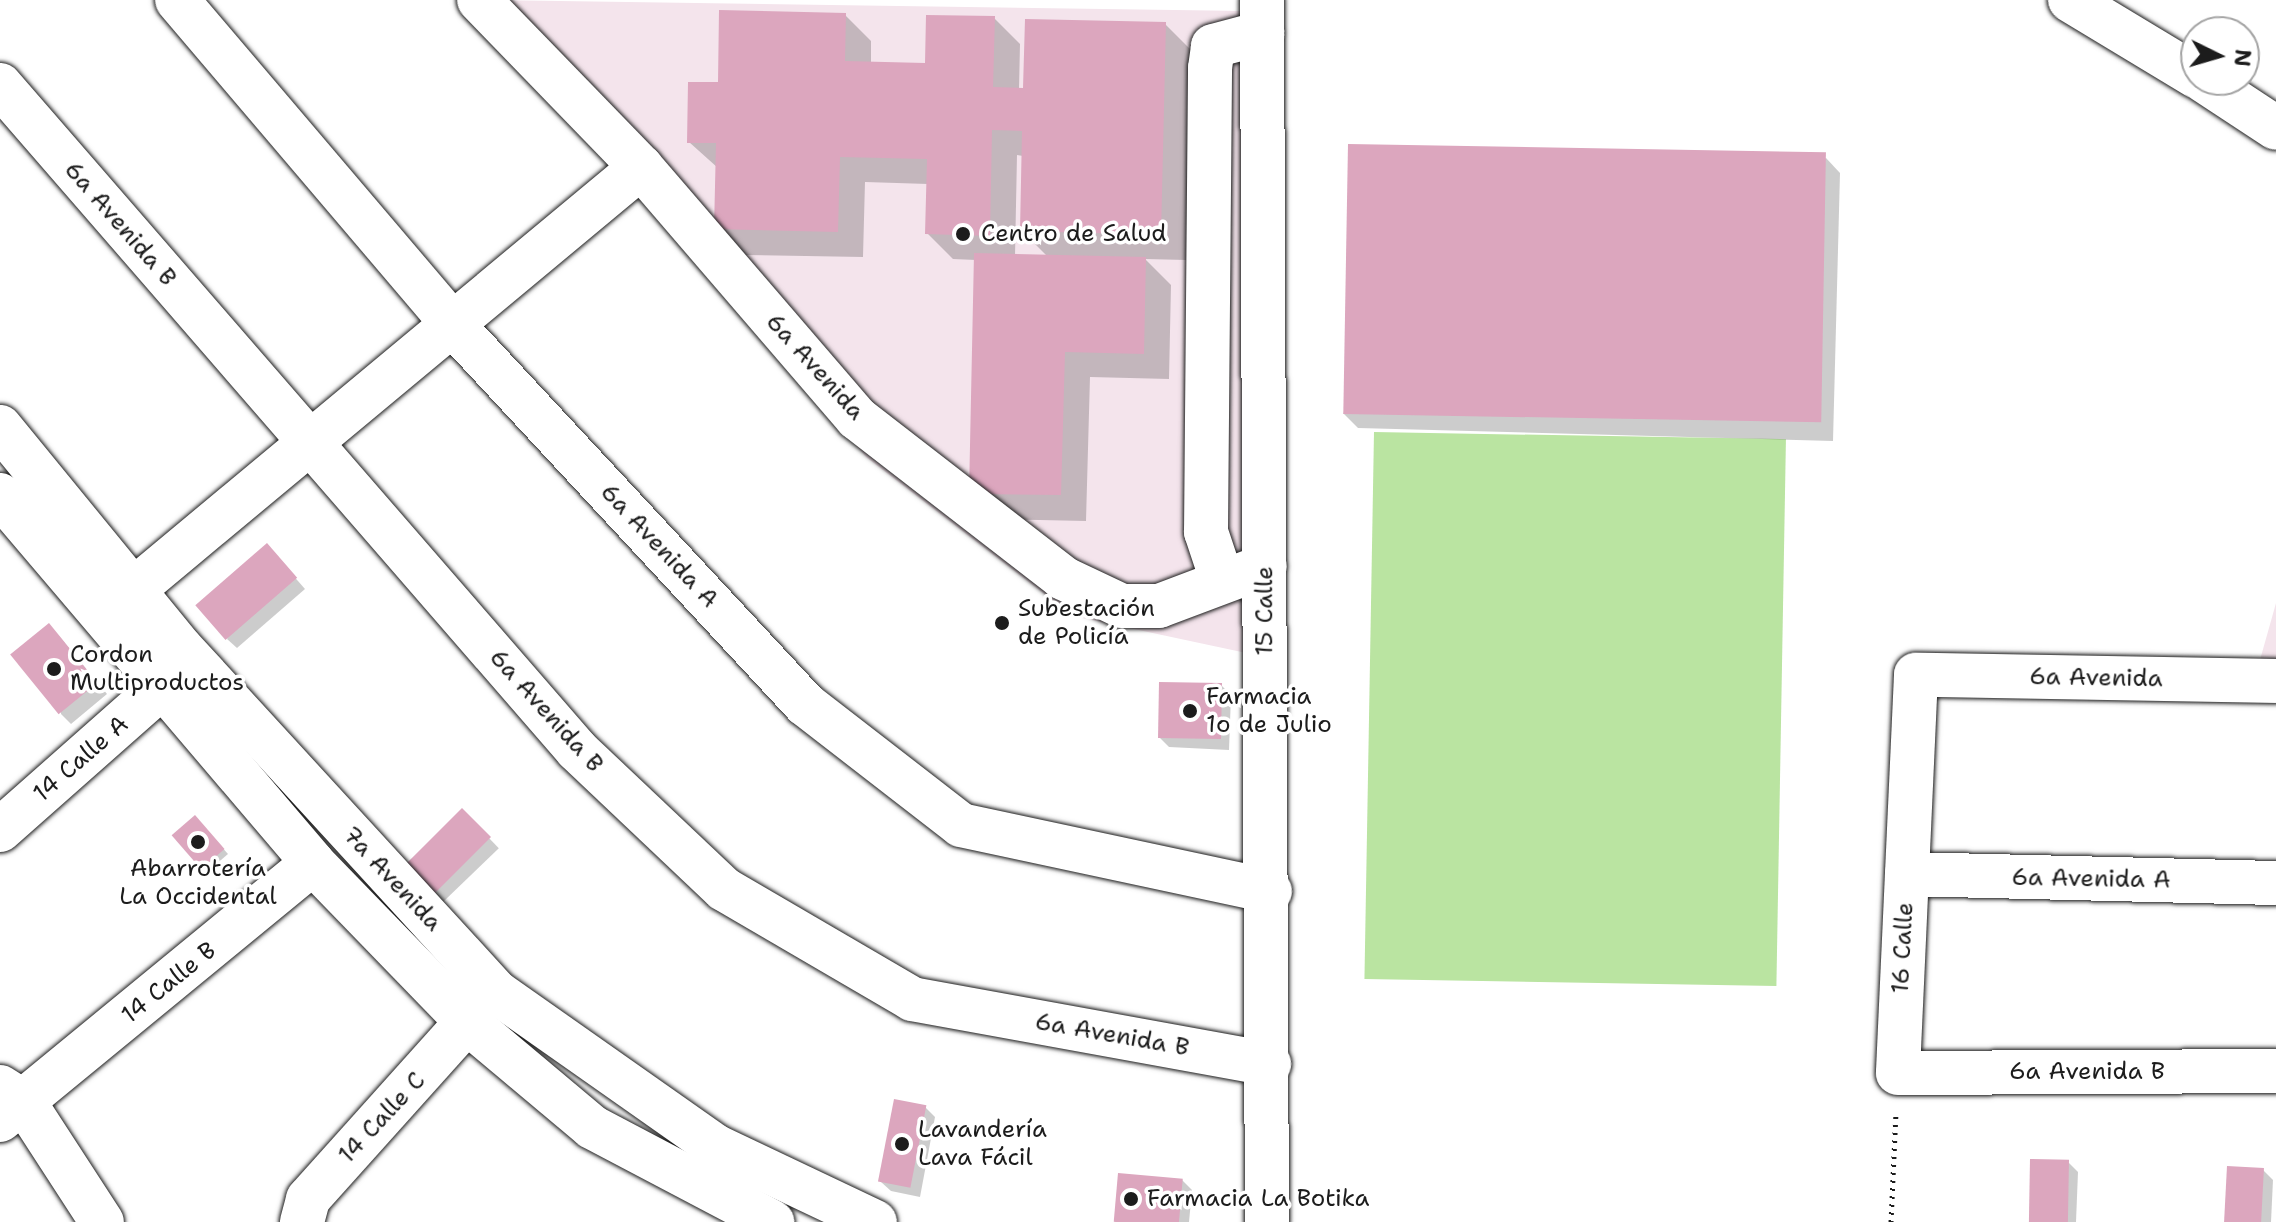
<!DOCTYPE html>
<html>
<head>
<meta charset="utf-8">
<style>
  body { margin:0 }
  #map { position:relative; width:2276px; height:1222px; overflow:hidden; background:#fff; font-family:"Shantell Sans",sans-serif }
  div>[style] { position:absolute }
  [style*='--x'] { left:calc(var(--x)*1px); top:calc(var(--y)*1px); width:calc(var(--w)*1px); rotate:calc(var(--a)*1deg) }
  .built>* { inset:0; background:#f4e4ec }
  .green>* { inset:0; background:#bae4a1; transform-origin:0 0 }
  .shadow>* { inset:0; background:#0003; transform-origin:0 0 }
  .building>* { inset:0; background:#dca6be; transform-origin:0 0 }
  .path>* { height:5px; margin-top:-2.5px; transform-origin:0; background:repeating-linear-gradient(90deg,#1c1c1c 0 2px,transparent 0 8px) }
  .roads { filter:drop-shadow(0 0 2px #1c1c1c) drop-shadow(0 0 2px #1c1c1c) }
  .minor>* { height:44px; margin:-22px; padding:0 22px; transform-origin:22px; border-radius:22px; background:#fff }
  .dots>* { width:22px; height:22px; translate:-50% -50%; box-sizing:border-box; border:4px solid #fff; border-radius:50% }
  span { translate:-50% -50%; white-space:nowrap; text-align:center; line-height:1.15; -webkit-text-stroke:7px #fff; paint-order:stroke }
  .street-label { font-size:24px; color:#1c1c1c }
  .poi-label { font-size:24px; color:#1c1c1c }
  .left { translate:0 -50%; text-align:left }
  .north { position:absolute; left:2180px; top:16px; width:80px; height:80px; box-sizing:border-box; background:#fff; border:2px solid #a4a4a4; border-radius:50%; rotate:95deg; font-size:22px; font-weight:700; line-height:32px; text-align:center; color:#1c1c1c }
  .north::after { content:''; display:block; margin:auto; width:28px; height:36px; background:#1c1c1c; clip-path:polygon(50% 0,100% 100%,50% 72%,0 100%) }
</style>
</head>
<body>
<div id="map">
  <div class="built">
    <i style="clip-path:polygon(485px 0,1245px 11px,1251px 654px,1073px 616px,866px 457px)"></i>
    <i style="clip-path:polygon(2276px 603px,2276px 660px,2260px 660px)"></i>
  </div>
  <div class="green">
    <i style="left:1374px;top:432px;width:412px;height:547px;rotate:1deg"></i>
  </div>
  <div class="shadow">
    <i style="clip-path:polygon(evenodd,845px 15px,871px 41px,871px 64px,927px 65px,994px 18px,1020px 44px,1019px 90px,1165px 24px,1191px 50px,1186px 260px,1145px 259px,1171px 285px,1169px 379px,1090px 377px,1086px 521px,997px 519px,971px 493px,976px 260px,953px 259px,927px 233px,928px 184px,865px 182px,863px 257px,742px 255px,716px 229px,718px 168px,689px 142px,720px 84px,845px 15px,1017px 155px,1023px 156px,1022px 231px,1047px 256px,1015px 256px,1017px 155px)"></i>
    <i style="clip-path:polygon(1826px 158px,1840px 173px,1833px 441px,1358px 428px,1343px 413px)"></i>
    <i style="clip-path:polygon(276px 556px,305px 589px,237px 648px,227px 639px)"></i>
    <i style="clip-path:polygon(59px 636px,107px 694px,71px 724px,61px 714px)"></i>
    <i style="clip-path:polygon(1221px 685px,1231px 695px,1229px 750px,1169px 747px,1159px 737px)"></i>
    <i style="left:462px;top:810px;width:53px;height:83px;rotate:46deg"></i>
    <i style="clip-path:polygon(195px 817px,228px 854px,206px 873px,202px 869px)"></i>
    <i style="clip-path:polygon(925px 1107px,935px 1117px,920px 1197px,891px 1191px,881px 1182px)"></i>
    <i style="clip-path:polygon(2068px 1162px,2078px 1172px,2076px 1222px,2030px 1222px)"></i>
    <i style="clip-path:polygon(2263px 1170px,2273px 1180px,2271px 1222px,2226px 1222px)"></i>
    <i style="clip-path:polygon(1182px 1180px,1192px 1190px,1189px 1222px,1115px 1222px)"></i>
  </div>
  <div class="building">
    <i style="clip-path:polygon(719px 10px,846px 13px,845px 61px,925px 63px,926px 15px,995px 16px,993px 87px,1023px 88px,1025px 19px,1166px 22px,1161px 235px,1020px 231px,1022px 131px,992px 130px,990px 236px,925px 234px,927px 159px,840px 157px,838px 232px,714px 229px,716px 143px,687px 143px,688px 82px,718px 82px)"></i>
    <i style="left:1348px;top:144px;width:478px;height:270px;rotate:1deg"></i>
    <i style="clip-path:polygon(974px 253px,1146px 257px,1144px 354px,1065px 352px,1061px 495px,969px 494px)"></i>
    <i style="left:267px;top:543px;width:46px;height:95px;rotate:49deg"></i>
    <i style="left:49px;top:623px;width:77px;height:50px;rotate:51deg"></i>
    <i style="left:1159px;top:682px;width:63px;height:56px;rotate:1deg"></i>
    <i style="left:462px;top:808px;width:41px;height:87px;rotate:45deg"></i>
    <i style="left:195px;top:815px;width:45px;height:31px;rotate:49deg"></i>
    <i style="left:894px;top:1099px;width:33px;height:84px;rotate:11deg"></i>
    <i style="left:2030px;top:1159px;width:39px;height:63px;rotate:1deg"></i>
    <i style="left:2227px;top:1166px;width:37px;height:56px;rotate:3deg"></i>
    <i style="left:1118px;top:1173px;width:65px;height:49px;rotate:5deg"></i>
  </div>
  <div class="path">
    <i style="--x:1891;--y:1222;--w:111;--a:-87.4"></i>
  </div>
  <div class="roads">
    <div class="minor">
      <i style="--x:177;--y:0;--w:428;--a:49.6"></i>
      <i style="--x:454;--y:326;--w:516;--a:47.12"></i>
      <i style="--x:805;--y:704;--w:197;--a:37.8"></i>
      <i style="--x:961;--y:825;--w:316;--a:12.1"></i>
      <i style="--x:479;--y:0;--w:233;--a:45.9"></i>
      <i style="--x:641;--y:167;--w:331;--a:49.3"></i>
      <i style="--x:857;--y:418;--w:261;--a:37.8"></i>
      <i style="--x:1063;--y:578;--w:65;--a:25.4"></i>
      <i style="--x:1122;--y:606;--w:37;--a:0"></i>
      <i style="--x:1159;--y:606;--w:113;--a:-20.7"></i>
      <i style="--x:1262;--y:0;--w:1222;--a:89.77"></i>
      <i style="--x:2070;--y:0;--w:147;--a:31.1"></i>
      <i style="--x:2203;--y:80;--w:87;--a:33.3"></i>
      <i style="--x:0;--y:85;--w:880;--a:49.05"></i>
      <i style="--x:577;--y:750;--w:202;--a:43.4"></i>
      <i style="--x:724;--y:889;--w:218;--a:30.3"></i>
      <i style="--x:912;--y:999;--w:363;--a:10.3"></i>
      <i style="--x:0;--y:427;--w:286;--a:50.7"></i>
      <i style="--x:181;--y:648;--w:466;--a:47.5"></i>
      <i style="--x:496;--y:992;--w:268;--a:35.1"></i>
      <i style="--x:715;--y:1146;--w:177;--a:25.4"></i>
      <i style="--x:0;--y:495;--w:483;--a:49.6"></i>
      <i style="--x:313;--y:863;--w:221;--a:45.9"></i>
      <i style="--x:467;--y:1022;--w:163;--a:40"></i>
      <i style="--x:592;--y:1127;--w:204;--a:27.8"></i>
      <i style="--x:1222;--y:580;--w:51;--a:-108.4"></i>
      <i style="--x:1206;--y:532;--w:464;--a:-89.5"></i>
      <i style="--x:1210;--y:68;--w:22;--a:-82"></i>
      <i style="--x:1213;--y:46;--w:51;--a:-14.9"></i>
      <i style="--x:133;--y:590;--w:661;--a:-39.78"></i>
      <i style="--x:2276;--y:681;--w:360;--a:-179"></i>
      <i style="--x:1916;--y:675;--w:398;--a:92.6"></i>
      <i style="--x:1898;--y:1073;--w:378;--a:-0.3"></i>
      <i style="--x:0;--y:830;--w:217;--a:-41.5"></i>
      <i style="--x:1907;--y:874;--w:369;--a:1.4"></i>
      <i style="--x:0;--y:1087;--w:28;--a:32"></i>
      <i style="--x:24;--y:1102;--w:143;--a:57"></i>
      <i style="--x:0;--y:1120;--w:405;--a:-39.4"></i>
      <i style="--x:302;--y:1222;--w:24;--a:-75"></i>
      <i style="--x:308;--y:1199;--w:238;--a:-48.1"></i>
    </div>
  </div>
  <div class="dots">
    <i style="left:963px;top:234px;background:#1c1c1c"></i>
    <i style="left:1002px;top:623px;background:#1c1c1c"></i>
    <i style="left:54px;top:669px;background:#1c1c1c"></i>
    <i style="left:1190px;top:711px;background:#1c1c1c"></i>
    <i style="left:198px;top:842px;background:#1c1c1c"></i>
    <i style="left:902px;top:1144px;background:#1c1c1c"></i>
    <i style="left:1131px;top:1199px;background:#1c1c1c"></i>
  </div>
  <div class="street-label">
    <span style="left:120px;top:224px;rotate:49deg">6a Avenida B</span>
    <span style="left:815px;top:367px;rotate:48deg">6a Avenida</span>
    <span style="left:659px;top:546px;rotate:47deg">6a Avenida A</span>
    <span style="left:1265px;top:611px;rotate:-90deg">15 Calle</span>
    <span style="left:2096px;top:678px;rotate:1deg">6a Avenida</span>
    <span style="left:546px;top:711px;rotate:48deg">6a Avenida B</span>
    <span style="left:81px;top:759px;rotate:-41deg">14 Calle A</span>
    <span style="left:392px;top:879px;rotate:47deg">7a Avenida</span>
    <span style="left:2091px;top:879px;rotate:1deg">6a Avenida A</span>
    <span style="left:1903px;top:948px;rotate:-87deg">16 Calle</span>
    <span style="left:169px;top:983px;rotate:-39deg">14 Calle B</span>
    <span style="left:1112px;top:1035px;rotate:10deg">6a Avenida B</span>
    <span style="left:2087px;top:1072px">6a Avenida B</span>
    <span style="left:382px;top:1118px;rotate:-47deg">14 Calle C</span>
  </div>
  <div class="poi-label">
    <span class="left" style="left:981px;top:234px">Centro de Salud</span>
    <span class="left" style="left:1018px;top:623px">Subestación<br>de Policía</span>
    <span class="left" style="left:70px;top:669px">Cordon<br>Multiproductos</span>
    <span class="left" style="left:1206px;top:711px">Farmacia<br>1o de Julio</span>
    <span style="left:198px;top:883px">Abarrotería<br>La Occidental</span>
    <span class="left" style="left:918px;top:1144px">Lavandería<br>Lava Fácil</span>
    <span class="left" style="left:1147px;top:1199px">Farmacia La Botika</span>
  </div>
  <div class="north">N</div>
</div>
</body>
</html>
